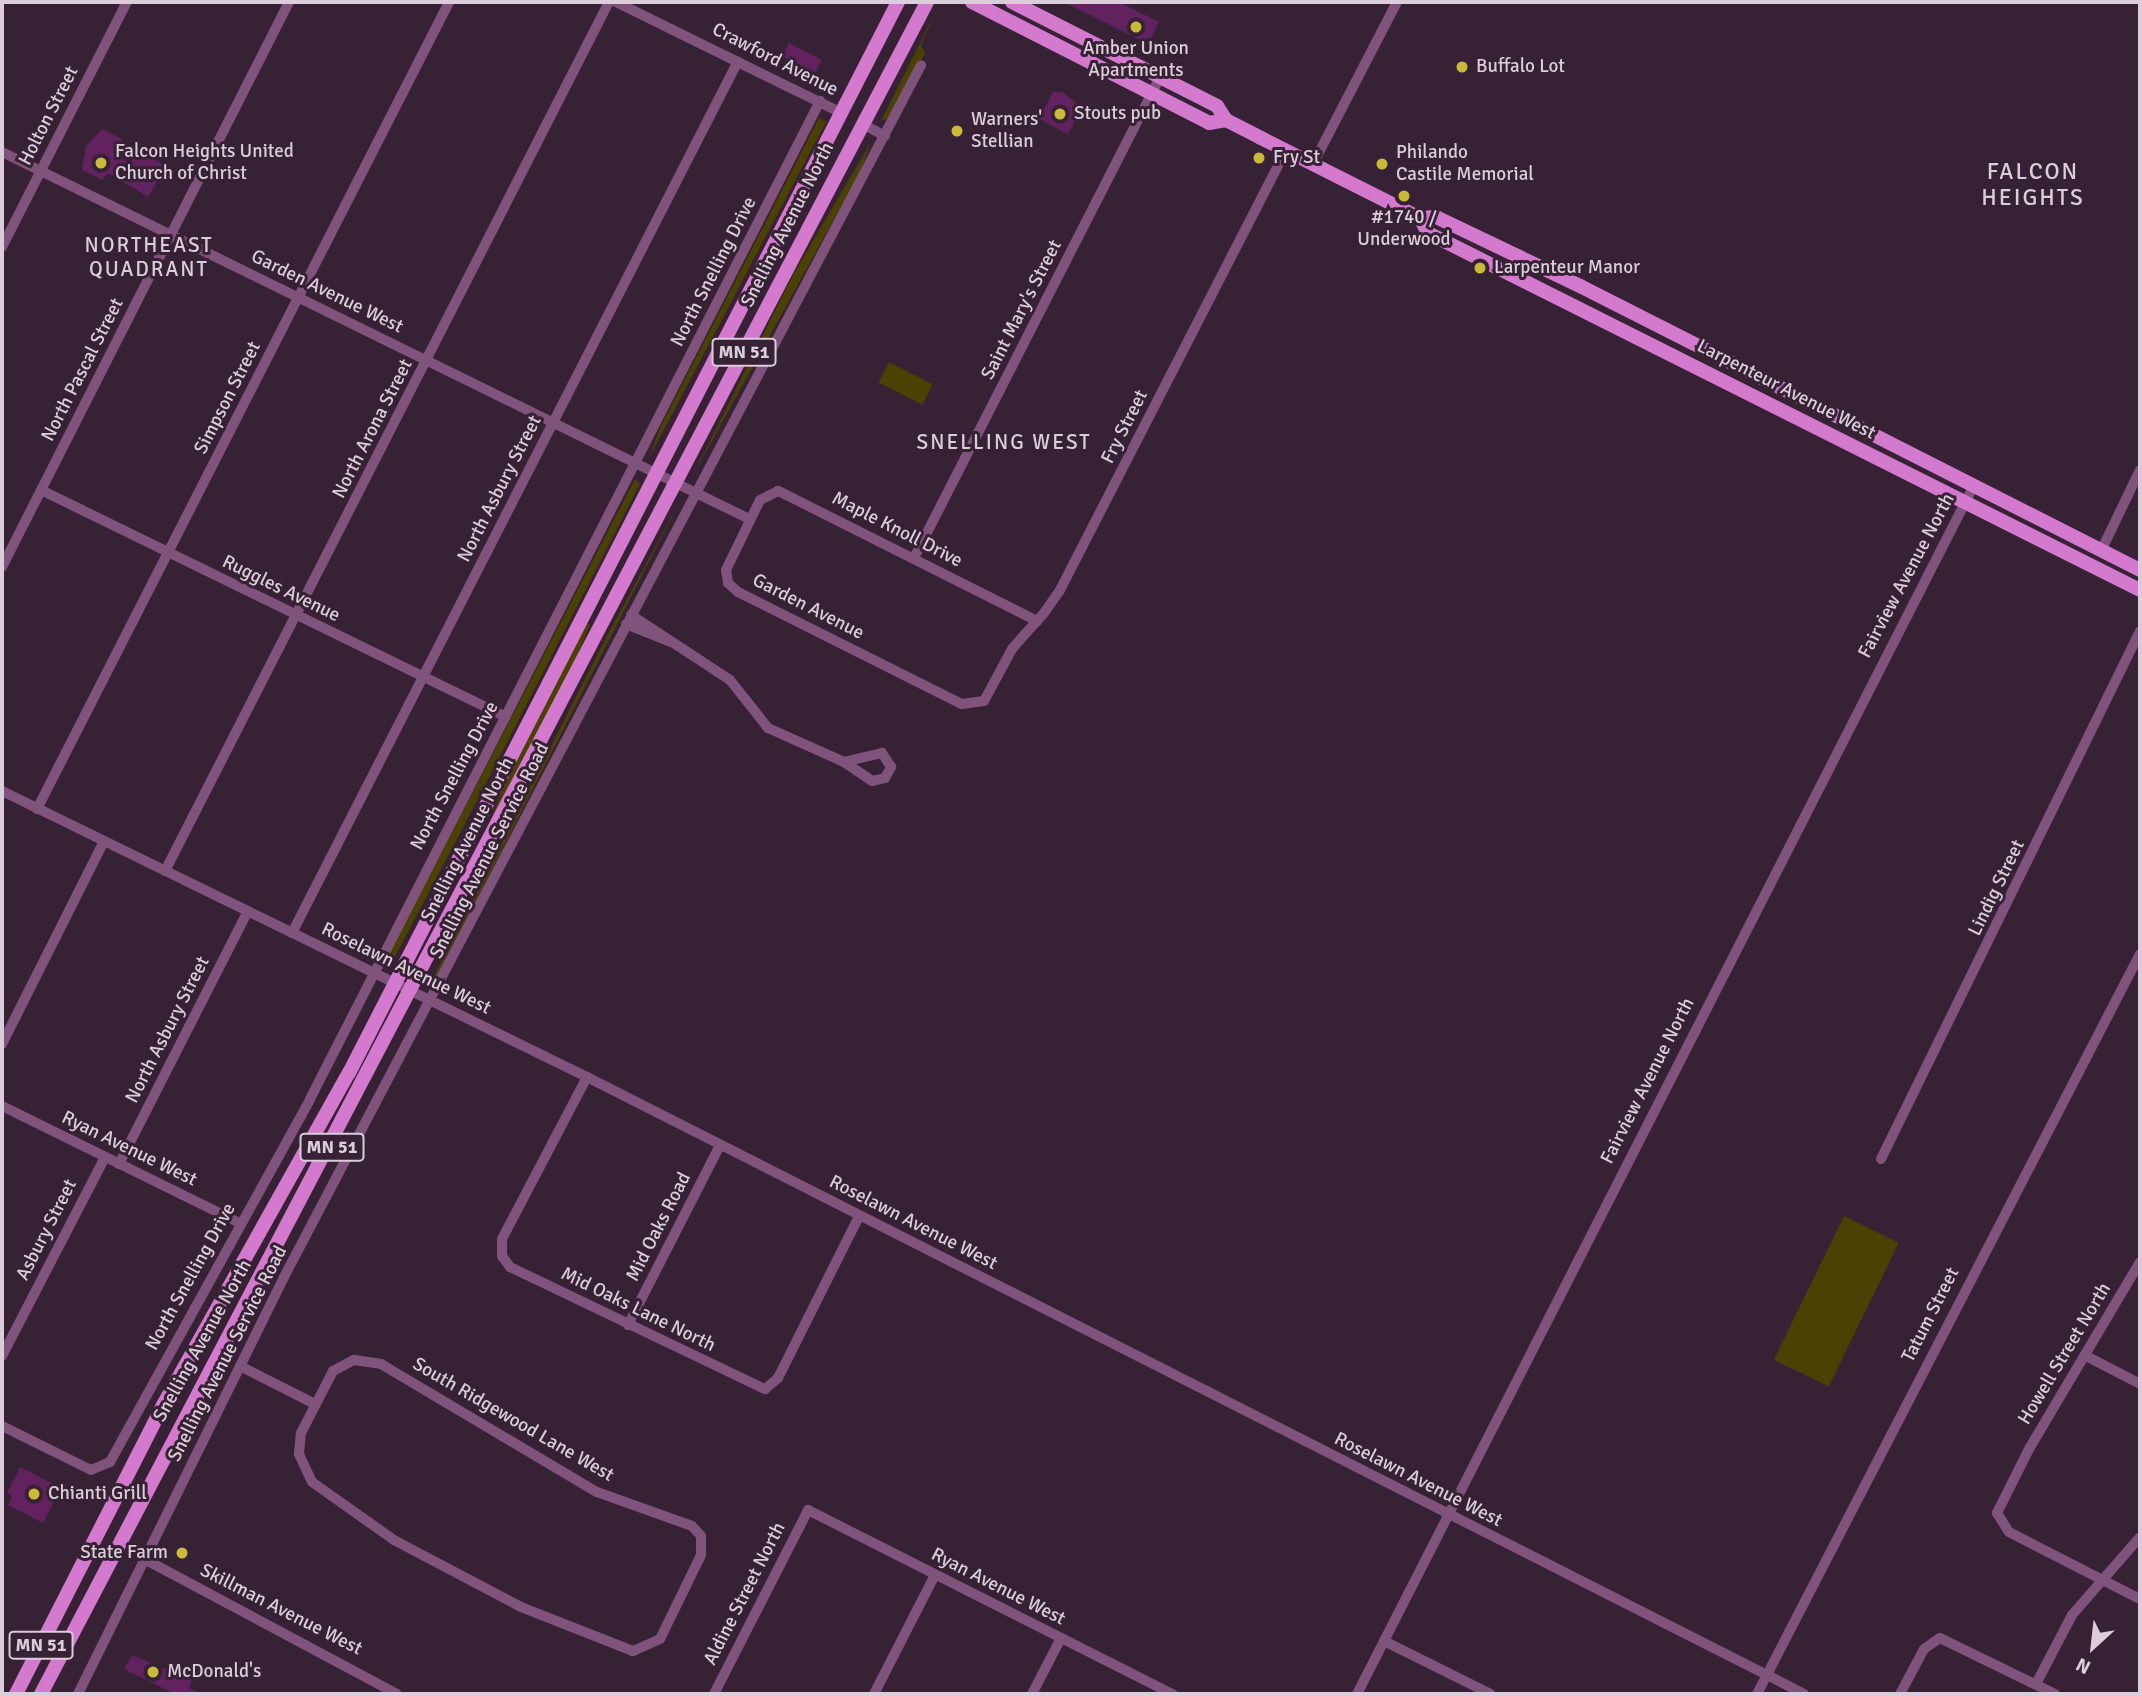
<!DOCTYPE html>
<html>
<head>
<meta charset="utf-8">
<style>
  body { margin:0 }
  #map { position:relative; width:2142px; height:1696px; overflow:hidden; background:#372135; font-family:Signika,sans-serif }
  div>[style] { position:absolute }
  [style*='--x'] { left:calc(var(--x)*1px); top:calc(var(--y)*1px); width:calc(var(--w)*1px); rotate:calc(var(--a)*1deg) }
  .green>* { inset:0; background:#4a4202; transform-origin:0 0 }
  .building>* { inset:0; background:#61225f; transform-origin:0 0 }
  .minor>* { height:10px; margin:-5px; padding:0 5px; transform-origin:5px; border-radius:5px; background:#7f537c }
  .major>* { height:14px; margin:-7px; padding:0 7px; transform-origin:7px; border-radius:7px; background:#d379ce }
  .dots>* { width:19px; height:19px; translate:-50% -50%; box-sizing:border-box; border:4px solid #372135; border-radius:50% }
  span { translate:-50% -50%; white-space:nowrap; text-align:center; line-height:1.15; -webkit-text-stroke:6px #372135; paint-order:stroke }
  .shield-label span { padding:2px 5px; background:#372135; border:2px solid; border-radius:5px; -webkit-text-stroke-width:0 }
  .shield-label { font-size:18px; color:#dbcdda; font-weight:700 }
  .poi-label { font-size:19px; color:#dbcdda }
  .left { translate:0 -50%; text-align:left }
  .right { translate:-100% -50%; text-align:right }
  .street-label { font-size:19px; color:#dbcdda }
  .neighbourhood-label { font-size:21px; color:#dbcdda; letter-spacing:2px }
  .quarter-label { font-size:23px; color:#dbcdda; letter-spacing:2px }
  .frame { position:absolute; inset:0; border:4px solid #dbcdda; pointer-events:none }
  .north { position:absolute; left:2058px; top:1612px; width:70px; height:70px; -webkit-text-stroke:5px #372135; paint-order:stroke; rotate:207deg; font-size:19px; font-weight:700; line-height:28px; text-align:center; color:#dbcdda }
  .north::after { content:''; display:block; margin:auto; width:24px; height:32px; background:#dbcdda; clip-path:polygon(50% 0,100% 100%,50% 72%,0 100%) }
</style>
</head>
<body>
<div id="map">
  <div class="green">
    <i style="clip-path:polygon(936px 11px,921px 45px,925px 53px,887px 119px,881px 121px)"></i>
    <i style="clip-path:polygon(819px 118px,826px 122px,649px 458px,660px 428px)"></i>
    <i style="clip-path:polygon(871px 142px,861px 170px,691px 479px,793px 275px)"></i>
    <i style="left:889px;top:362px;width:49px;height:23px;rotate:27deg"></i>
    <i style="clip-path:polygon(635px 479px,640px 484px,465px 824px,392px 962px,386px 960px)"></i>
    <i style="clip-path:polygon(681px 499px,434px 983px,431px 982px,607px 636px)"></i>
    <i style="clip-path:polygon(586px 623px,590px 625px,568px 677px,484px 840px,503px 786px)"></i>
    <i style="left:1844px;top:1216px;width:61px;height:160px;rotate:26deg"></i>
  </div>
  <div class="building">
    <i style="clip-path:polygon(1064px 2px,1119px 2px,1159px 22px,1148px 44px)"></i>
    <i style="left:789px;top:43px;width:37px;height:15px;rotate:27deg"></i>
    <i style="clip-path:polygon(1053px 92px,1062px 92px,1082px 107px,1068px 134px,1039px 119px)"></i>
    <i style="clip-path:polygon(102px 129px,122px 139px,119px 156px,131px 163px,136px 151px,169px 167px,171px 177px,157px 182px,148px 197px,108px 173px,102px 180px,82px 170px,86px 146px)"></i>
    <i style="clip-path:polygon(20px 1467px,61px 1488px,43px 1523px,8px 1505px,12px 1496px,7px 1493px)"></i>
    <i style="clip-path:polygon(132px 1655px,192px 1680px,189px 1688px,201px 1694px,175px 1694px,124px 1669px)"></i>
  </div>
  <div class="minor">
    <i style="--x:616;--y:2;--w:252;--a:26.2"></i>
    <i style="--x:863;--y:124;--w:25;--a:29"></i>
    <i style="--x:2;--y:152;--w:832;--a:26.16"></i>
    <i style="--x:1313;--y:164;--w:182;--a:-62.6"></i>
    <i style="--x:2;--y:247;--w:275;--a:-63"></i>
    <i style="--x:41;--y:490;--w:517;--a:26.02"></i>
    <i style="--x:2101;--y:551;--w:90;--a:-64.3"></i>
    <i style="--x:914;--y:558;--w:540;--a:-62.91"></i>
    <i style="--x:2;--y:567;--w:634;--a:-63.07"></i>
    <i style="--x:631;--y:615;--w:118;--a:33.3"></i>
    <i style="--x:730;--y:680;--w:61;--a:51.6"></i>
    <i style="--x:768;--y:728;--w:83;--a:24.1"></i>
    <i style="--x:844;--y:762;--w:34;--a:34"></i>
    <i style="--x:872;--y:781;--w:13;--a:-13"></i>
    <i style="--x:885;--y:778;--w:13;--a:-61"></i>
    <i style="--x:891;--y:767;--w:17;--a:-123"></i>
    <i style="--x:882;--y:753;--w:39;--a:167"></i>
    <i style="--x:1037;--y:621;--w:290;--a:-153.3"></i>
    <i style="--x:778;--y:491;--w:20;--a:153"></i>
    <i style="--x:760;--y:500;--w:78;--a:115.9"></i>
    <i style="--x:726;--y:570;--w:13;--a:81"></i>
    <i style="--x:728;--y:583;--w:13;--a:42"></i>
    <i style="--x:738;--y:592;--w:250;--a:26.6"></i>
    <i style="--x:962;--y:704;--w:22;--a:-8"></i>
    <i style="--x:984;--y:701;--w:59;--a:-61.7"></i>
    <i style="--x:1012;--y:649;--w:20;--a:-49"></i>
    <i style="--x:1025;--y:634;--w:18;--a:-47"></i>
    <i style="--x:1037;--y:621;--w:11;--a:-49"></i>
    <i style="--x:1044;--y:613;--w:28;--a:-55"></i>
    <i style="--x:1060;--y:590;--w:495;--a:-62.8"></i>
    <i style="--x:626;--y:624;--w:48;--a:21.8"></i>
    <i style="--x:2;--y:791;--w:651;--a:26.05"></i>
    <i style="--x:587;--y:1077;--w:1364;--a:26.88"></i>
    <i style="--x:37;--y:809;--w:906;--a:-62.95"></i>
    <i style="--x:165;--y:871;--w:976;--a:-62.94"></i>
    <i style="--x:292;--y:933;--w:979;--a:-62.91"></i>
    <i style="--x:2;--y:1044;--w:227;--a:-63.3"></i>
    <i style="--x:587;--y:1077;--w:183;--a:117.7"></i>
    <i style="--x:502;--y:1239;--w:17;--a:90"></i>
    <i style="--x:502;--y:1256;--w:14;--a:54"></i>
    <i style="--x:510;--y:1267;--w:283;--a:25.6"></i>
    <i style="--x:765;--y:1389;--w:17;--a:-40"></i>
    <i style="--x:778;--y:1378;--w:181;--a:-63.4"></i>
    <i style="--x:2;--y:1106;--w:265;--a:26.2"></i>
    <i style="--x:1881;--y:1159;--w:588;--a:-63.87"></i>
    <i style="--x:119;--y:1164;--w:284;--a:-63"></i>
    <i style="--x:2140;--y:1262;--w:215;--a:120.7"></i>
    <i style="--x:2030;--y:1447;--w:74;--a:116.6"></i>
    <i style="--x:1997;--y:1513;--w:22;--a:58"></i>
    <i style="--x:2009;--y:1532;--w:147;--a:27.1"></i>
    <i style="--x:628;--y:1325;--w:202;--a:-62.9"></i>
    <i style="--x:2;--y:1356;--w:224;--a:-62.6"></i>
    <i style="--x:2088;--y:1357;--w:59;--a:27.4"></i>
    <i style="--x:354;--y:1360;--w:27;--a:8"></i>
    <i style="--x:381;--y:1364;--w:251;--a:30.7"></i>
    <i style="--x:597;--y:1492;--w:101;--a:19.7"></i>
    <i style="--x:692;--y:1526;--w:13;--a:48"></i>
    <i style="--x:701;--y:1536;--w:19;--a:90"></i>
    <i style="--x:701;--y:1555;--w:93;--a:116"></i>
    <i style="--x:660;--y:1639;--w:30;--a:156"></i>
    <i style="--x:633;--y:1651;--w:120;--a:-158.6"></i>
    <i style="--x:521;--y:1607;--w:144;--a:-152.2"></i>
    <i style="--x:394;--y:1540;--w:100;--a:-144.7"></i>
    <i style="--x:312;--y:1482;--w:31;--a:-115"></i>
    <i style="--x:299;--y:1454;--w:21;--a:-85"></i>
    <i style="--x:301;--y:1433;--w:70;--a:-62.7"></i>
    <i style="--x:333;--y:1371;--w:24;--a:-28"></i>
    <i style="--x:240;--y:1366;--w:84;--a:26.9"></i>
    <i style="--x:2;--y:1426;--w:99;--a:26.3"></i>
    <i style="--x:91;--y:1470;--w:21;--a:-23"></i>
    <i style="--x:110;--y:1462;--w:414;--a:-61.1"></i>
    <i style="--x:310;--y:1099;--w:1121;--a:-62.93"></i>
    <i style="--x:148;--y:1561;--w:282;--a:28.1"></i>
    <i style="--x:1384;--y:1641;--w:119;--a:26.4"></i>
    <i style="--x:2036;--y:1684;--w:78;--a:-62.4"></i>
    <i style="--x:2072;--y:1615;--w:103;--a:-48.9"></i>
    <i style="--x:78;--y:1694;--w:465;--a:-63.7"></i>
    <i style="--x:284;--y:1277;--w:1369;--a:-62.27"></i>
    <i style="--x:714;--y:1694;--w:207;--a:-62.9"></i>
    <i style="--x:808;--y:1510;--w:409;--a:26.8"></i>
    <i style="--x:874;--y:1694;--w:134;--a:-62.9"></i>
    <i style="--x:1032;--y:1694;--w:63;--a:-62.6"></i>
    <i style="--x:1357;--y:1694;--w:1357;--a:-62.96"></i>
    <i style="--x:1757;--y:1694;--w:833;--a:-62.64"></i>
    <i style="--x:1900;--y:1694;--w:51;--a:-61.9"></i>
    <i style="--x:1924;--y:1649;--w:19;--a:-35"></i>
    <i style="--x:1940;--y:1638;--w:128;--a:26"></i>
  </div>
  <div class="major">
    <i style="--x:972;--y:2;--w:266;--a:27"></i>
    <i style="--x:1209;--y:123;--w:17;--a:-10"></i>
    <i style="--x:1012;--y:2;--w:230;--a:26.9"></i>
    <i style="--x:1217;--y:106;--w:17;--a:57"></i>
    <i style="--x:1226;--y:120;--w:39;--a:27"></i>
    <i style="--x:1261;--y:138;--w:178;--a:26.7"></i>
    <i style="--x:1420;--y:218;--w:16;--a:-4"></i>
    <i style="--x:1436;--y:217;--w:160;--a:25.6"></i>
    <i style="--x:1580;--y:286;--w:628;--a:26.89"></i>
    <i style="--x:1420;--y:218;--w:17;--a:62"></i>
    <i style="--x:1428;--y:233;--w:796;--a:26.63"></i>
    <i style="--x:16;--y:1694;--w:322;--a:-63"></i>
    <i style="--x:162;--y:1407;--w:383;--a:-60.8"></i>
    <i style="--x:349;--y:1073;--w:1204;--a:-62.86"></i>
    <i style="--x:41;--y:1694;--w:1910;--a:-62.36"></i>
  </div>
  <div class="dots">
    <i style="left:1136px;top:27px;background:#cbba39"></i>
    <i style="left:1462px;top:67px;background:#cbba39"></i>
    <i style="left:1060px;top:114px;background:#cbba39"></i>
    <i style="left:957px;top:131px;background:#cbba39"></i>
    <i style="left:1259px;top:158px;background:#cbba39"></i>
    <i style="left:101px;top:163px;background:#cbba39"></i>
    <i style="left:1382px;top:164px;background:#cbba39"></i>
    <i style="left:1404px;top:196px;background:#cbba39"></i>
    <i style="left:1480px;top:268px;background:#cbba39"></i>
    <i style="left:34px;top:1494px;background:#cbba39"></i>
    <i style="left:182px;top:1553px;background:#cbba39"></i>
    <i style="left:153px;top:1672px;background:#cbba39"></i>
  </div>
  <div class="shield-label">
    <span style="left:744px;top:352px">MN 51</span>
    <span style="left:332px;top:1147px">MN 51</span>
    <span style="left:41px;top:1645px">MN 51</span>
  </div>
  <div class="poi-label">
    <span style="left:1136px;top:60px">Amber Union<br>Apartments</span>
    <span class="left" style="left:1476px;top:67px">Buffalo Lot</span>
    <span class="left" style="left:1074px;top:114px">Stouts pub</span>
    <span class="left" style="left:971px;top:131px">Warners'<br>Stellian</span>
    <span class="left" style="left:115px;top:163px">Falcon Heights United<br>Church of Christ</span>
    <span class="left" style="left:1396px;top:164px">Philando<br>Castile Memorial</span>
    <span class="left" style="left:1273px;top:158px">Fry St</span>
    <span style="left:1404px;top:229px">#1740 /<br>Underwood</span>
    <span class="left" style="left:1494px;top:268px">Larpenteur Manor</span>
    <span class="left" style="left:48px;top:1494px">Chianti Grill</span>
    <span class="right" style="left:168px;top:1553px">State Farm</span>
    <span class="left" style="left:167px;top:1672px">McDonald's</span>
  </div>
  <div class="street-label">
    <span style="left:775px;top:60px;rotate:27deg">Crawford Avenue</span>
    <span style="left:49px;top:116px;rotate:-63deg">Holton Street</span>
    <span style="left:788px;top:225px;rotate:-63deg">Snelling Avenue North</span>
    <span style="left:714px;top:272px;rotate:-63deg">North Snelling Drive</span>
    <span style="left:327px;top:292px;rotate:26deg">Garden Avenue West</span>
    <span style="left:1022px;top:310px;rotate:-63deg">Saint Mary's Street</span>
    <span style="left:83px;top:370px;rotate:-63deg">North Pascal Street</span>
    <span style="left:1786px;top:390px;rotate:27deg">Larpenteur Avenue West</span>
    <span style="left:228px;top:398px;rotate:-63deg">Simpson Street</span>
    <span style="left:1125px;top:427px;rotate:-63deg">Fry Street</span>
    <span style="left:373px;top:429px;rotate:-63deg">North Arona Street</span>
    <span style="left:500px;top:489px;rotate:-63deg">North Asbury Street</span>
    <span style="left:897px;top:530px;rotate:27deg">Maple Knoll Drive</span>
    <span style="left:1907px;top:576px;rotate:-62deg">Fairview Avenue North</span>
    <span style="left:281px;top:589px;rotate:26deg">Ruggles Avenue</span>
    <span style="left:808px;top:607px;rotate:27deg">Garden Avenue</span>
    <span style="left:455px;top:776px;rotate:-62deg">North Snelling Drive</span>
    <span style="left:468px;top:840px;rotate:-63deg">Snelling Avenue North</span>
    <span style="left:490px;top:851px;rotate:-63deg">Snelling Avenue Service Road</span>
    <span style="left:1997px;top:888px;rotate:-64deg">Lindig Street</span>
    <span style="left:406px;top:969px;rotate:26deg">Roselawn Avenue West</span>
    <span style="left:168px;top:1030px;rotate:-63deg">North Asbury Street</span>
    <span style="left:1648px;top:1081px;rotate:-63deg">Fairview Avenue North</span>
    <span style="left:129px;top:1149px;rotate:26deg">Ryan Avenue West</span>
    <span style="left:913px;top:1223px;rotate:27deg">Roselawn Avenue West</span>
    <span style="left:659px;top:1227px;rotate:-63deg">Mid Oaks Road</span>
    <span style="left:47px;top:1230px;rotate:-63deg">Asbury Street</span>
    <span style="left:191px;top:1277px;rotate:-61deg">North Snelling Drive</span>
    <span style="left:638px;top:1310px;rotate:26deg">Mid Oaks Lane North</span>
    <span style="left:1931px;top:1315px;rotate:-63deg">Tatum Street</span>
    <span style="left:203px;top:1341px;rotate:-61deg">Snelling Avenue North</span>
    <span style="left:228px;top:1354px;rotate:-63deg">Snelling Avenue Service Road</span>
    <span style="left:2065px;top:1354px;rotate:-59deg">Howell Street North</span>
    <span style="left:513px;top:1420px;rotate:30deg">South Ridgewood Lane West</span>
    <span style="left:1418px;top:1480px;rotate:27deg">Roselawn Avenue West</span>
    <span style="left:998px;top:1587px;rotate:27deg">Ryan Avenue West</span>
    <span style="left:745px;top:1594px;rotate:-63deg">Aldine Street North</span>
    <span style="left:281px;top:1610px;rotate:27deg">Skillman Avenue West</span>
  </div>
  <div class="neighbourhood-label">
    <span style="left:149px;top:257px">NORTHEAST<br>QUADRANT</span>
    <span style="left:1004px;top:442px">SNELLING WEST</span>
  </div>
  <div class="quarter-label">
    <span style="left:2033px;top:185px">FALCON<br>HEIGHTS</span>
  </div>
  <div class="frame"></div>
  <div class="north">N</div>
</div>
</body>
</html>
